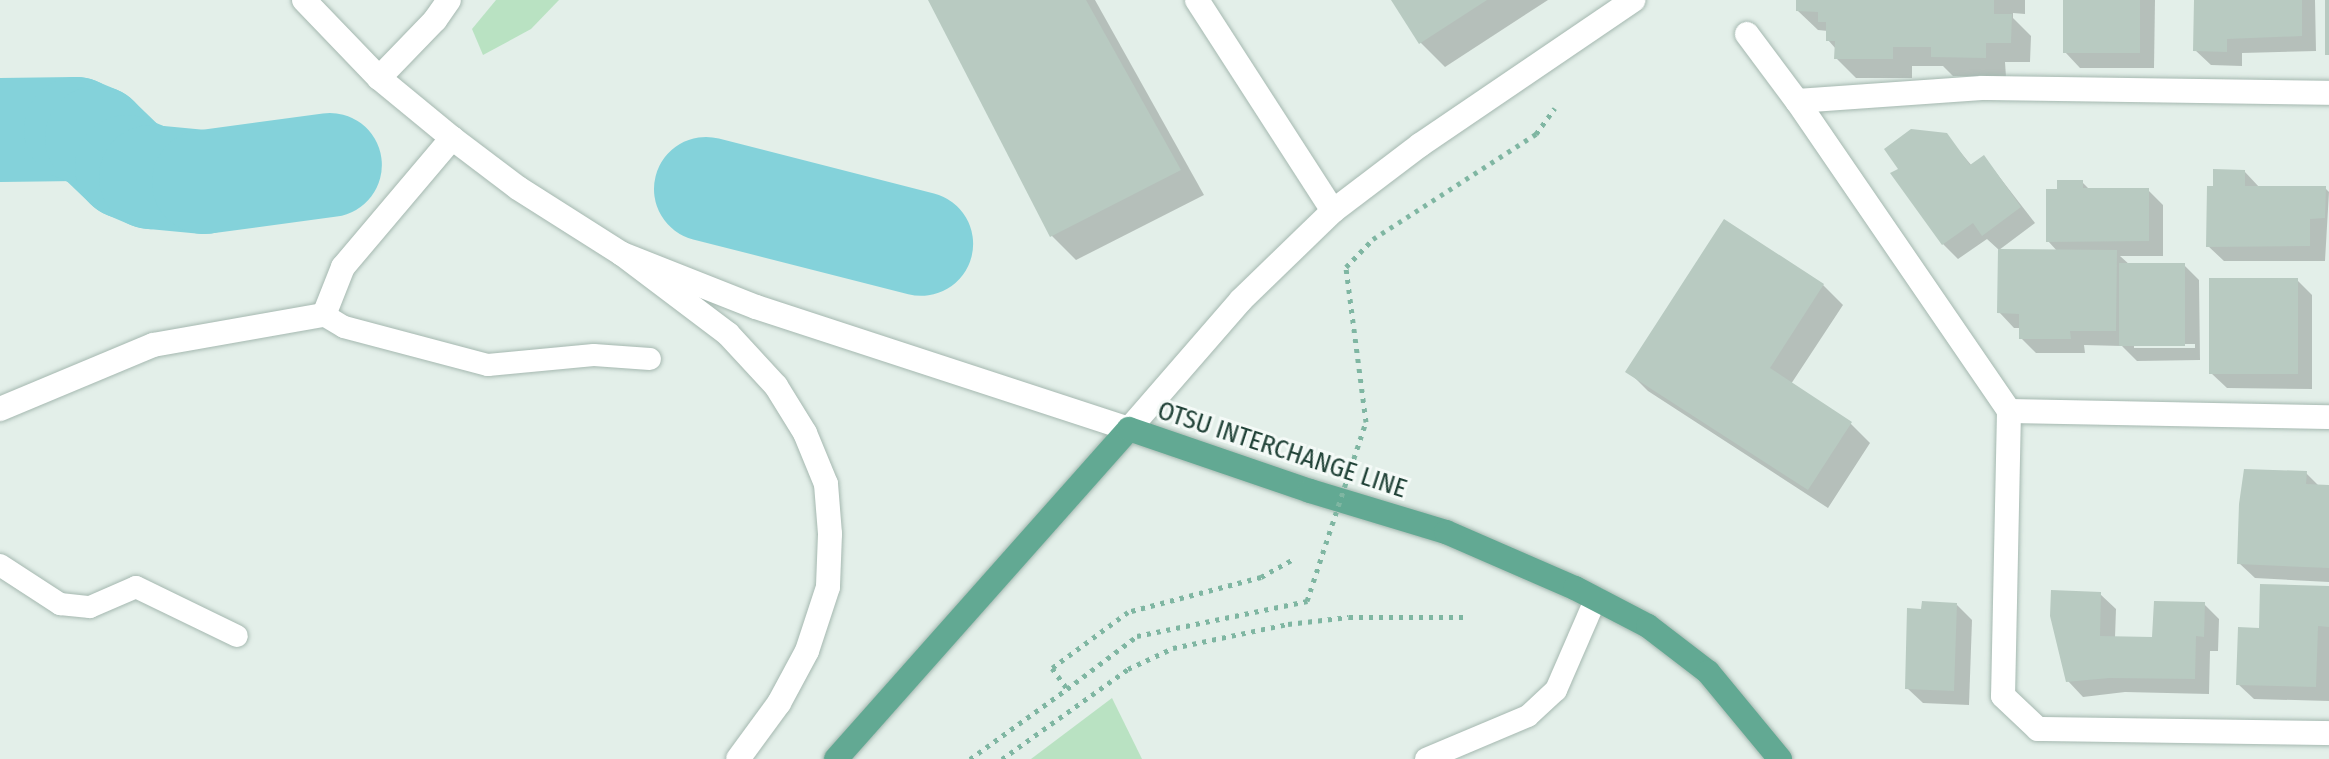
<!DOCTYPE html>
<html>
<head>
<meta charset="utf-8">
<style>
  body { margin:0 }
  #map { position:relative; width:2329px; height:759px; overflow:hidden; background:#e3efe9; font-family:"Fira Sans Condensed",sans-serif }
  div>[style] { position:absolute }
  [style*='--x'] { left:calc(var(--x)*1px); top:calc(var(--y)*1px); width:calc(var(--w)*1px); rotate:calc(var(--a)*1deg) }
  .green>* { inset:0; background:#b9e2c2 }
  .shadow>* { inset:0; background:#0003 }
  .river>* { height:104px; margin:-52px; padding:0 52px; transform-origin:52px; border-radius:52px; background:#84d2da }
  .building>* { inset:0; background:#b8cac1; transform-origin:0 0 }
  .path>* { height:5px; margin-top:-2.5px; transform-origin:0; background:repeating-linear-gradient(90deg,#7fb6a2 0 4px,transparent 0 10px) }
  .roads { filter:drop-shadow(0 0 2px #a5b8b0) drop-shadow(0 0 2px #a5b8b0) }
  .lane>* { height:22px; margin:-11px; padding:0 11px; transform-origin:11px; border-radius:11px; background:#fff }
  .street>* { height:24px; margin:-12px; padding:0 12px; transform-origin:12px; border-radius:12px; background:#fff }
  .secondary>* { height:24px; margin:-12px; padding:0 12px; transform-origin:12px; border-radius:12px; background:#fff }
  .primary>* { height:24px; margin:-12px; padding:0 12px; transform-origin:12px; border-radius:12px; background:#62a993 }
  .path-bridge>* { height:5px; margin-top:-2.5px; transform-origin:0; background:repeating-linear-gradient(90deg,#7fb6a2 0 4px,transparent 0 10px) }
  span { translate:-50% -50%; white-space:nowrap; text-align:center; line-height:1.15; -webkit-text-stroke:6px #f4faf7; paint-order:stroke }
  .street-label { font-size:26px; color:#204237 }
</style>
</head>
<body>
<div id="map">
  <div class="green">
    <i style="clip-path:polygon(496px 0,559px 0,531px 29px,483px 55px,472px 29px)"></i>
    <i style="clip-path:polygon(1112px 698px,1142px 759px,1031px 759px)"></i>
  </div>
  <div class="shadow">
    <i style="clip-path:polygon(930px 0,1095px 0,1204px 195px,1076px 260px,1052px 236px)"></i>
    <i style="clip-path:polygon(1393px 0,1548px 0,1445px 67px,1421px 43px)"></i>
    <i style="clip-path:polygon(1797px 0,2025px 0,2025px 14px,2013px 13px,2013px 18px,2031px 36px,2030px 62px,2005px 62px,2006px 77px,1953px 76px,1943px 66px,1912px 66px,1912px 78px,1856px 78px,1836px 58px,1836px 49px,1828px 40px,1828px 31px,1818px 30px,1798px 11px)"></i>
    <i style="clip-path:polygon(2065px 0,2155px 0,2154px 68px,2080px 68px,2065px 52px)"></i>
    <i style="clip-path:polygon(2196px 0,2315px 0,2316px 51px,2242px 53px,2242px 66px,2211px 65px,2195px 50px)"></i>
    <i style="clip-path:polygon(1946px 135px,1972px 166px,1984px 157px,2035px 223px,1999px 250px,1987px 239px,1958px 259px,1943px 244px)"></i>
    <i style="clip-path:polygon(2245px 172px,2260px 188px,2325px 188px,2329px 192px,2325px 261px,2224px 261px,2208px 246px)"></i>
    <i style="clip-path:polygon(evenodd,2082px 182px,2090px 190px,2148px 190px,2163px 205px,2163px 256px,2120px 256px,2130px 265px,2184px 265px,2199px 280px,2200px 360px,2137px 361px,2122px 346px,2084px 345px,2085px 353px,2036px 353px,2021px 338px,2021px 328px,2014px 328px,1999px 312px,2058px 252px,2048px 241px,2059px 191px,2082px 182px,2134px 344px,2195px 344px,2195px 348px,2134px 348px,2134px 344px)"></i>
    <i style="clip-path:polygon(2297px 280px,2312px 295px,2312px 389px,2227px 388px,2211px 373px)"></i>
    <i style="clip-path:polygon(1823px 285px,1843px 305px,1791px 384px,1851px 424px,1870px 443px,1828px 508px,1648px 391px,1628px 371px)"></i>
    <i style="clip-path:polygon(2306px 473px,2319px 486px,2329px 487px,2329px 582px,2255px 578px,2239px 563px)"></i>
    <i style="clip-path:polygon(2329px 588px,2329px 701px,2254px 699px,2238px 684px,2261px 630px)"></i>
    <i style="clip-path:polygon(2100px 594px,2116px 609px,2115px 638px,2154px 639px,2204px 604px,2219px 619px,2218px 651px,2210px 651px,2209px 694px,2125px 692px,2083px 697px,2068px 681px)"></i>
    <i style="clip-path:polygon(1957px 605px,1972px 620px,1969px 705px,1923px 703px,1907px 688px)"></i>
  </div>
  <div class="river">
    <i style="--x:0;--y:130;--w:76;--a:-0.8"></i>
    <i style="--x:76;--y:129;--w:23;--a:23"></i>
    <i style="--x:97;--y:138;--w:42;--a:44"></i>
    <i style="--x:127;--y:167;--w:26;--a:23"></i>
    <i style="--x:151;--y:177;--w:53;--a:5.4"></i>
    <i style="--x:204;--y:182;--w:127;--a:-7.7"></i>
    <i style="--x:706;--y:189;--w:222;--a:14.3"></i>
  </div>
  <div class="building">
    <i style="clip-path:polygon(928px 0,1086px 0,1181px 170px,1050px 237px)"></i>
    <i style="clip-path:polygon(1391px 0,1487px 0,1419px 44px)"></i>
    <i style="clip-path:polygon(1796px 0,1994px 0,1994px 14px,2012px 14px,2011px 43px,1986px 43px,1986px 58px,1931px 57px,1931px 47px,1893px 47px,1893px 59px,1834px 59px,1835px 41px,1826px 41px,1826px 22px,1818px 22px,1818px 12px,1796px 11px)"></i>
    <i style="left:2063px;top:0;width:77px;height:53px"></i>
    <i style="clip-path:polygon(2194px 0,2302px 0,2302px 36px,2227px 39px,2227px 52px,2193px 51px)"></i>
    <i style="left:2325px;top:0;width:4px;height:55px"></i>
    <i style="clip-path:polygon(1911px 129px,1947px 133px,1970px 165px,1984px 155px,2021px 207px,1982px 236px,1973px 223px,1942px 245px,1890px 173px,1898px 169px,1884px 149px)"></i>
    <i style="clip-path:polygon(2213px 169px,2245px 170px,2245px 186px,2326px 186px,2325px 218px,2310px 219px,2310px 246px,2206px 247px,2207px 186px,2213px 186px)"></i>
    <i style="clip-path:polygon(2057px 180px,2083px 180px,2083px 188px,2149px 188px,2149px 241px,2046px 242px,2046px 189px,2057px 189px)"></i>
    <i style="clip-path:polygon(1724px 219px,1824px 284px,1770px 368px,1852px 422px,1808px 490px,1625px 372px)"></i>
    <i style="clip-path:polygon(1998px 249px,2117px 250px,2116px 331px,2070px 331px,2071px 339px,2019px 339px,2019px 314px,1997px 313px)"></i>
    <i style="left:2119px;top:263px;width:66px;height:83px"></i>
    <i style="left:2209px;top:278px;width:89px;height:96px"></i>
    <i style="clip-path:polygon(2244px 469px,2307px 471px,2306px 484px,2329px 485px,2329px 568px,2237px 564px,2239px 504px)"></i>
    <i style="clip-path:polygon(2260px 584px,2329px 586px,2329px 627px,2318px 626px,2316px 687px,2236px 685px,2238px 627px,2259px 628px)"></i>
    <i style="clip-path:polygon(2051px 590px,2101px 592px,2100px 636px,2152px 637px,2154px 601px,2205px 602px,2204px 637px,2196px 636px,2195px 679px,2109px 678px,2066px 682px,2050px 616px)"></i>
    <i style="clip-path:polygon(1922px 601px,1957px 603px,1954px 691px,1905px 689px,1907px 608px,1921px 609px)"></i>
  </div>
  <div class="path">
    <i style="--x:1536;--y:134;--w:32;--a:-54"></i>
    <i style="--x:1261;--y:577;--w:39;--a:-29"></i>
    <i style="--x:970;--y:759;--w:120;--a:-35.8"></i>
    <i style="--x:1002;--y:759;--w:155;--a:-35.5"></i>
    <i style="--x:1128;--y:669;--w:50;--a:-25"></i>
    <i style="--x:1173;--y:648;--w:117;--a:-11.8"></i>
    <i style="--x:1288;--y:624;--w:61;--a:-6.5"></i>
    <i style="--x:1349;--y:617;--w:119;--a:0"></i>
  </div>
  <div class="roads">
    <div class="lane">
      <i style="--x:324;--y:315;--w:23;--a:31"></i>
      <i style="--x:344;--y:327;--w:149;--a:14.8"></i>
      <i style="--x:488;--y:365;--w:106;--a:-5.4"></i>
      <i style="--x:594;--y:355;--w:56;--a:4.1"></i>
      <i style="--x:0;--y:565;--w:72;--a:33"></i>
      <i style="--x:60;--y:604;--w:30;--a:6"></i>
      <i style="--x:90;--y:607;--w:50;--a:-23.5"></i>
      <i style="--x:136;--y:587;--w:112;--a:25.9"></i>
      <i style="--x:1426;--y:759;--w:111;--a:-22.9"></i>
      <i style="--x:1528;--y:716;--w:38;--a:-43"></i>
      <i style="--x:1556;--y:690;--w:100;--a:-66.5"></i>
    </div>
    <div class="street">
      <i style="--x:1197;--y:0;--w:251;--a:57.2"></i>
      <i style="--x:1747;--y:34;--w:84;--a:53.3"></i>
      <i style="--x:1797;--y:101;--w:376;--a:55.6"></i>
      <i style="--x:2009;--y:411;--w:285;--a:91.2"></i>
      <i style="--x:2003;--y:696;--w:48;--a:43.3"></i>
      <i style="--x:2038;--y:729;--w:291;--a:0.8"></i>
      <i style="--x:379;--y:78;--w:81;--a:-46"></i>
      <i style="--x:435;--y:20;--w:24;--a:-55"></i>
      <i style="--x:1797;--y:101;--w:185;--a:-4"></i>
      <i style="--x:1982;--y:88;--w:347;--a:0.8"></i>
      <i style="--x:0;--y:409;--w:166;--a:-22.7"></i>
      <i style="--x:153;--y:345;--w:174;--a:-10"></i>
      <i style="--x:324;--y:315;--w:52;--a:-68.4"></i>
      <i style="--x:343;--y:267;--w:169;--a:-49.8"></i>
      <i style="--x:2009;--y:411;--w:320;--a:1.1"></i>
    </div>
    <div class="secondary">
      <i style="--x:304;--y:0;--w:108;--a:46.1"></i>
      <i style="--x:379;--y:78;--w:94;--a:39.4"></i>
      <i style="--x:452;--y:138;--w:83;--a:37.1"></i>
      <i style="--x:518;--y:188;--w:123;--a:32.4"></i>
      <i style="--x:622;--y:254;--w:133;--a:37"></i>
      <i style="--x:728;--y:334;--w:71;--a:47.3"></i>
      <i style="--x:776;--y:386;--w:55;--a:58.3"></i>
      <i style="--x:805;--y:433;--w:55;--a:67.6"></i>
      <i style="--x:826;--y:484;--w:50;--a:85.4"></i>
      <i style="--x:830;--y:534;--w:53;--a:92.2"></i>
      <i style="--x:828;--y:587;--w:67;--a:108.2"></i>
      <i style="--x:807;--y:651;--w:59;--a:118.3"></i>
      <i style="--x:779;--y:703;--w:69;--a:126.2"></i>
      <i style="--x:622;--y:254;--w:144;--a:21.6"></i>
      <i style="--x:756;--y:307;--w:392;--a:18.1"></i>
      <i style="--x:1129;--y:429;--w:171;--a:-49"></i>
      <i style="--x:1241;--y:300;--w:128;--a:-44.1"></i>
      <i style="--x:1333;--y:211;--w:109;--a:-37.2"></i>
      <i style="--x:1420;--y:145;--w:258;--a:-34.2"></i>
    </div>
    <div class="primary">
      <i style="--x:836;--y:759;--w:441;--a:-48.4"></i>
      <i style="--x:1129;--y:429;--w:191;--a:18.9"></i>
      <i style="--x:1310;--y:491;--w:142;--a:16.8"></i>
      <i style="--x:1446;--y:532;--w:141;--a:23.5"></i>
      <i style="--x:1575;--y:588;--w:82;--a:27.5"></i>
      <i style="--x:1648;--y:626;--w:76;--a:37.5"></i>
      <i style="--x:1708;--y:672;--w:113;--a:50.4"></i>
    </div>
  </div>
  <div class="path-bridge">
    <i style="--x:1261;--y:577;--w:138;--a:165.3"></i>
    <i style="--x:1128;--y:612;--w:94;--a:143.6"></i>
    <i style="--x:1052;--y:668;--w:26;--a:54"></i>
    <i style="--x:1067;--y:689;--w:88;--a:-37.1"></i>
    <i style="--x:1137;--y:636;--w:174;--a:-11.6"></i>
    <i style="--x:1307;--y:601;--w:188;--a:-71.8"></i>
    <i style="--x:1366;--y:422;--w:156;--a:-97.4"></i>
    <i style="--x:1346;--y:267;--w:39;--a:-46"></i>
    <i style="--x:1373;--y:239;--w:194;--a:-32.8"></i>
  </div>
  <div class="street-label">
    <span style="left:1282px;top:450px;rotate:18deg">OTSU INTERCHANGE LINE</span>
  </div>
</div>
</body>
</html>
